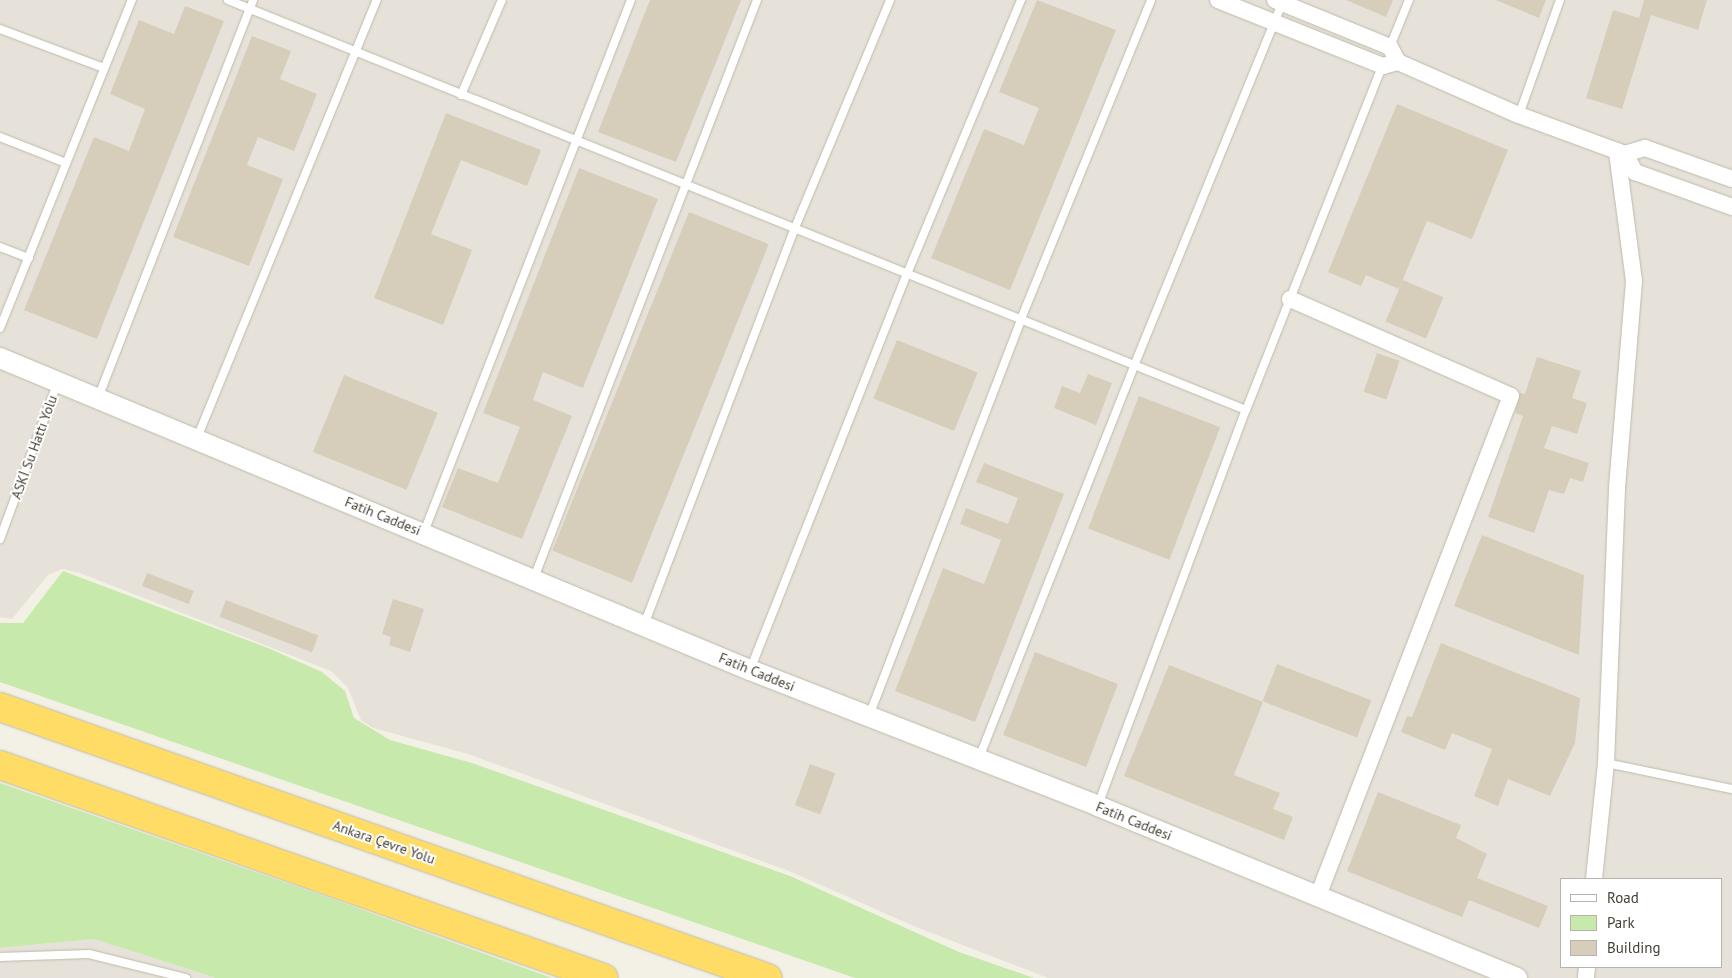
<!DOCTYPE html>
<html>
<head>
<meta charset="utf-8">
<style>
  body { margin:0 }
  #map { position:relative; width:1732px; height:978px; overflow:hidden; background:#f3f1e5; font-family:"PT Sans",sans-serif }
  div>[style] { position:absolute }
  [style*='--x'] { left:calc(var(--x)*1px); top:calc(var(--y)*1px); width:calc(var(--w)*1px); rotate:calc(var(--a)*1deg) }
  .industrial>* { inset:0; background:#e6e2da }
  .green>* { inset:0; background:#c7eaac }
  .building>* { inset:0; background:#d6ceba; transform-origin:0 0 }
  .roads { filter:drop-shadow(0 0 1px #bfbaa8) drop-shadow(0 0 1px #bfbaa8) }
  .service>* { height:8px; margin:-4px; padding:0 4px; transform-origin:4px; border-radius:4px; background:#fff }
  .minor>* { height:16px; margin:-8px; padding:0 8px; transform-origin:8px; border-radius:8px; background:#fff }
  .tertiary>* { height:20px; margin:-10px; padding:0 10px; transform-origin:10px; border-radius:10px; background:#fff }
  .motorway>* { height:28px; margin:-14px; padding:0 14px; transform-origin:14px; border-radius:14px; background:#ffdc65 }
  span { translate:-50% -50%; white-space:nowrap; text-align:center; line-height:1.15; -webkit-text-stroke:4px #fff; paint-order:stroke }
  .street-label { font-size:14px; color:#464135 }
  .legend { position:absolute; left:1560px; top:878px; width:162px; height:90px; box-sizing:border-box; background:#fff; border:1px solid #b5b3ae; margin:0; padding:6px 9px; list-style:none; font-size:15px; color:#464135 }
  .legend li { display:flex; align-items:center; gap:10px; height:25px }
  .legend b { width:25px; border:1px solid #b5b3ae }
</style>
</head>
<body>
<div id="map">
  <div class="industrial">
    <i style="clip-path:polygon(evenodd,0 0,1732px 0,1732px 978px,1048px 978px,916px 927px,789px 871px,468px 754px,373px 728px,361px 720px,348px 688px,331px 671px,77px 572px,62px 569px,48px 575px,12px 619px,0 617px,0 0,1561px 879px,1721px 879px,1721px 967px,1561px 967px,1561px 879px)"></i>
    <i style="clip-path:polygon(94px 939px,216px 978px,0 978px,0 948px)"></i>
  </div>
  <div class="green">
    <i style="clip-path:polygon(63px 571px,268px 648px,322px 672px,345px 691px,354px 718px,390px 740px,472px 763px,790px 876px,959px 952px,1034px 978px,855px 978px,0 682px,0 623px,23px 623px)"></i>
    <i style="clip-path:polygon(0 783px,324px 896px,552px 978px,216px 978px,94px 939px,0 948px)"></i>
  </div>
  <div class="building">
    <i style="clip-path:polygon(650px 0,741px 0,676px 162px,598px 132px)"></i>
    <i style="clip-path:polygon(1037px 0,1116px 30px,1010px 290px,931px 258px,984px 129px,1024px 145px,1039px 108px,999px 92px)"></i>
    <i style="clip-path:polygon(1346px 0,1393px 0,1386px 17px)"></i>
    <i style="clip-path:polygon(1496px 0,1546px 0,1539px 18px)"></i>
    <i style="clip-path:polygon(1644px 0,1707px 0,1698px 30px,1651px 15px,1622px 109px,1586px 98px,1613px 10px,1639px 18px)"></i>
    <i style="clip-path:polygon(185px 6px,224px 21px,97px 339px,24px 310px,94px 137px,129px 151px,145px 109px,110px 94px,139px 20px,174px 34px)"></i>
    <i style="clip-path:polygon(252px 36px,291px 51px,280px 79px,317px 94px,294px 151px,258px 137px,247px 165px,283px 179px,249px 266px,173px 237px)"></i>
    <i style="clip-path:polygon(1397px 104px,1508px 150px,1472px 239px,1427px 221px,1399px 289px,1366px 275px,1361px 286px,1328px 272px)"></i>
    <i style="clip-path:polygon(446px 113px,541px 150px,527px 186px,461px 160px,431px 234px,472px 250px,443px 325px,374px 298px)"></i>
    <i style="clip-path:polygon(579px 168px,658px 199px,583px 388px,543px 372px,533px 400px,572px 416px,522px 539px,442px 507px,458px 468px,498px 483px,520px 427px,483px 413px)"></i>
    <i style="left:689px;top:212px;width:86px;height:365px;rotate:22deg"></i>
    <i style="left:1403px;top:280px;width:44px;height:45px;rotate:23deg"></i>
    <i style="left:897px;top:340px;width:87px;height:63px;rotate:22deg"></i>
    <i style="left:1377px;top:353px;width:24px;height:41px;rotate:19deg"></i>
    <i style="clip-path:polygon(1537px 357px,1581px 371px,1572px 398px,1587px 403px,1577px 434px,1552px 426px,1544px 448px,1589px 463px,1583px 482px,1570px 478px,1564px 494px,1549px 490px,1534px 533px,1488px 517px,1523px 416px,1515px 413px,1520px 393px,1525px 394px)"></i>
    <i style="clip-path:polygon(1088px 374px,1112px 383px,1096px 425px,1054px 408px,1062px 386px,1080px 393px)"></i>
    <i style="left:344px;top:375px;width:101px;height:83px;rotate:22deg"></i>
    <i style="left:1139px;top:396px;width:87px;height:142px;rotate:21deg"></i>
    <i style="clip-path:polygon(984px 463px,1064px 494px,975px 722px,895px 691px,943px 568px,984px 584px,1001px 540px,960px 524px,966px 508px,1008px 524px,1018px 498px,976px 482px)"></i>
    <i style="clip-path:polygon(1482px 535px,1584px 575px,1579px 655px,1454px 606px)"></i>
    <i style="left:147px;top:573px;width:50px;height:14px;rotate:21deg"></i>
    <i style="clip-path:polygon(393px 599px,424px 609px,410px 652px,389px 645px,391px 637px,382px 634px)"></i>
    <i style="left:226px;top:600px;width:99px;height:18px;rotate:21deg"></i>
    <i style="clip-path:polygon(1441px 643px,1580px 698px,1575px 743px,1550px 796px,1508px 779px,1498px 806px,1474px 796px,1492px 749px,1452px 733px,1445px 750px,1401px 732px,1407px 716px,1412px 717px)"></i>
    <i style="left:1035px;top:652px;width:89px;height:89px;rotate:21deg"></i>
    <i style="left:1277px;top:664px;width:101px;height:40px;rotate:21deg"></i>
    <i style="clip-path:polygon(1169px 665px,1263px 702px,1234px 775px,1280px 793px,1273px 809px,1293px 817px,1284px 840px,1124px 776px)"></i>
    <i style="left:810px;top:764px;width:27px;height:44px;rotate:20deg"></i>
    <i style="clip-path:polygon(1378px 792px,1461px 825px,1456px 838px,1487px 854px,1477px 878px,1548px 906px,1539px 928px,1469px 900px,1462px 917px,1347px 871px)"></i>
  </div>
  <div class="roads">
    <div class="service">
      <i style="--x:228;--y:0;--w:1097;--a:21.94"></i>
      <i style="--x:0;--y:29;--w:111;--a:20.6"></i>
      <i style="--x:1389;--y:49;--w:53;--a:-67.8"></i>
      <i style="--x:461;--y:95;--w:103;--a:-66.7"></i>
      <i style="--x:1519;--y:115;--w:122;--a:-70.4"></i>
      <i style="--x:0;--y:137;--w:71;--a:21.5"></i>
      <i style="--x:0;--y:247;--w:31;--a:21"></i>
      <i style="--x:0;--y:328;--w:354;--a:-68.1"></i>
      <i style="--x:98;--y:398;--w:427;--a:-68.7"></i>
      <i style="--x:197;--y:438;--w:474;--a:-67.7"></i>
      <i style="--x:424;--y:532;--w:571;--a:-68.74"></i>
      <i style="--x:0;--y:539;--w:165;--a:-69.8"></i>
      <i style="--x:534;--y:578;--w:620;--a:-68.9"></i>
      <i style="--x:644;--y:625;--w:423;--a:-69.2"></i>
      <i style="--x:794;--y:230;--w:249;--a:-67.3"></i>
      <i style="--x:750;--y:670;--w:426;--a:-68.4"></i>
      <i style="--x:907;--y:274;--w:297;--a:-67.4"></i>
      <i style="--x:869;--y:716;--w:425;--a:-69"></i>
      <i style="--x:1021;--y:319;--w:344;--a:-67.8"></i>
      <i style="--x:979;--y:758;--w:422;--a:-68.4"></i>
      <i style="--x:1134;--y:366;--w:394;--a:-67.8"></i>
      <i style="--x:1606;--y:763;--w:129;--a:11.7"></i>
      <i style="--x:1098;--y:805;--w:422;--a:-69.5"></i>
      <i style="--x:1246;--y:410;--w:372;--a:-68.4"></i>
      <i style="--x:0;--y:957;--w:89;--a:-1.9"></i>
      <i style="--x:89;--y:954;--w:100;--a:13.9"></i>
    </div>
    <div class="minor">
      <i style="--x:1218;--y:0;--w:178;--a:21.8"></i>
      <i style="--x:1383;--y:66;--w:16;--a:-15"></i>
      <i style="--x:1398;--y:62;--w:132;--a:23.7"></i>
      <i style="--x:1519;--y:115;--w:113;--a:20.2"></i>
      <i style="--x:1625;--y:154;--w:21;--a:-17"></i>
      <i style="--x:1645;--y:148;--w:92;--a:19.6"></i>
      <i style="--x:1275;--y:0;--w:124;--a:22.2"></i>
      <i style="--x:1390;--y:47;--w:17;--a:62"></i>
      <i style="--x:1625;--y:154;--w:21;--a:61"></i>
      <i style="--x:1635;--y:172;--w:103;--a:19.8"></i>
      <i style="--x:1290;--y:299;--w:241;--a:23.7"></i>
      <i style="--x:1511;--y:396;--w:536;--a:111.11"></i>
      <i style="--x:1594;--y:879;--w:117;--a:-84.1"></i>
      <i style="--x:1606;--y:763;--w:275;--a:-87.7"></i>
      <i style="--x:1617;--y:488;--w:208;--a:-85.3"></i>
      <i style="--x:1634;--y:281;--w:131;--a:-97.5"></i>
      <i style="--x:1586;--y:978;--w:11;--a:-85"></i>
    </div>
    <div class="tertiary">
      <i style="--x:0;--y:358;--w:812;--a:22.59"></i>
      <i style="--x:750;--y:670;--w:374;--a:21.3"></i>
      <i style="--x:1098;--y:806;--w:453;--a:22.3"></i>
    </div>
    <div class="motorway">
      <i style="--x:0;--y:707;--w:814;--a:19.44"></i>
      <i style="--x:0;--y:765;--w:640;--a:19.43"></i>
    </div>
  </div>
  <div class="street-label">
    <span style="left:34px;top:447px;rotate:-70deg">ASKİ Su Hattı Yolu</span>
    <span style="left:383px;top:516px;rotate:22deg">Fatih Caddesi</span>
    <span style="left:757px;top:672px;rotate:22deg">Fatih Caddesi</span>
    <span style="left:1134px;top:821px;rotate:22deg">Fatih Caddesi</span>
    <span style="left:384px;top:842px;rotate:19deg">Ankara Çevre Yolu</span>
  </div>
  <ul class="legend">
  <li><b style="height:6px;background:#fff"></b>Road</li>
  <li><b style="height:14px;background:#c7eaac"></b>Park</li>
  <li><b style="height:14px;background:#d6ceba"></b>Building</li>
  </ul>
</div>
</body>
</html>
